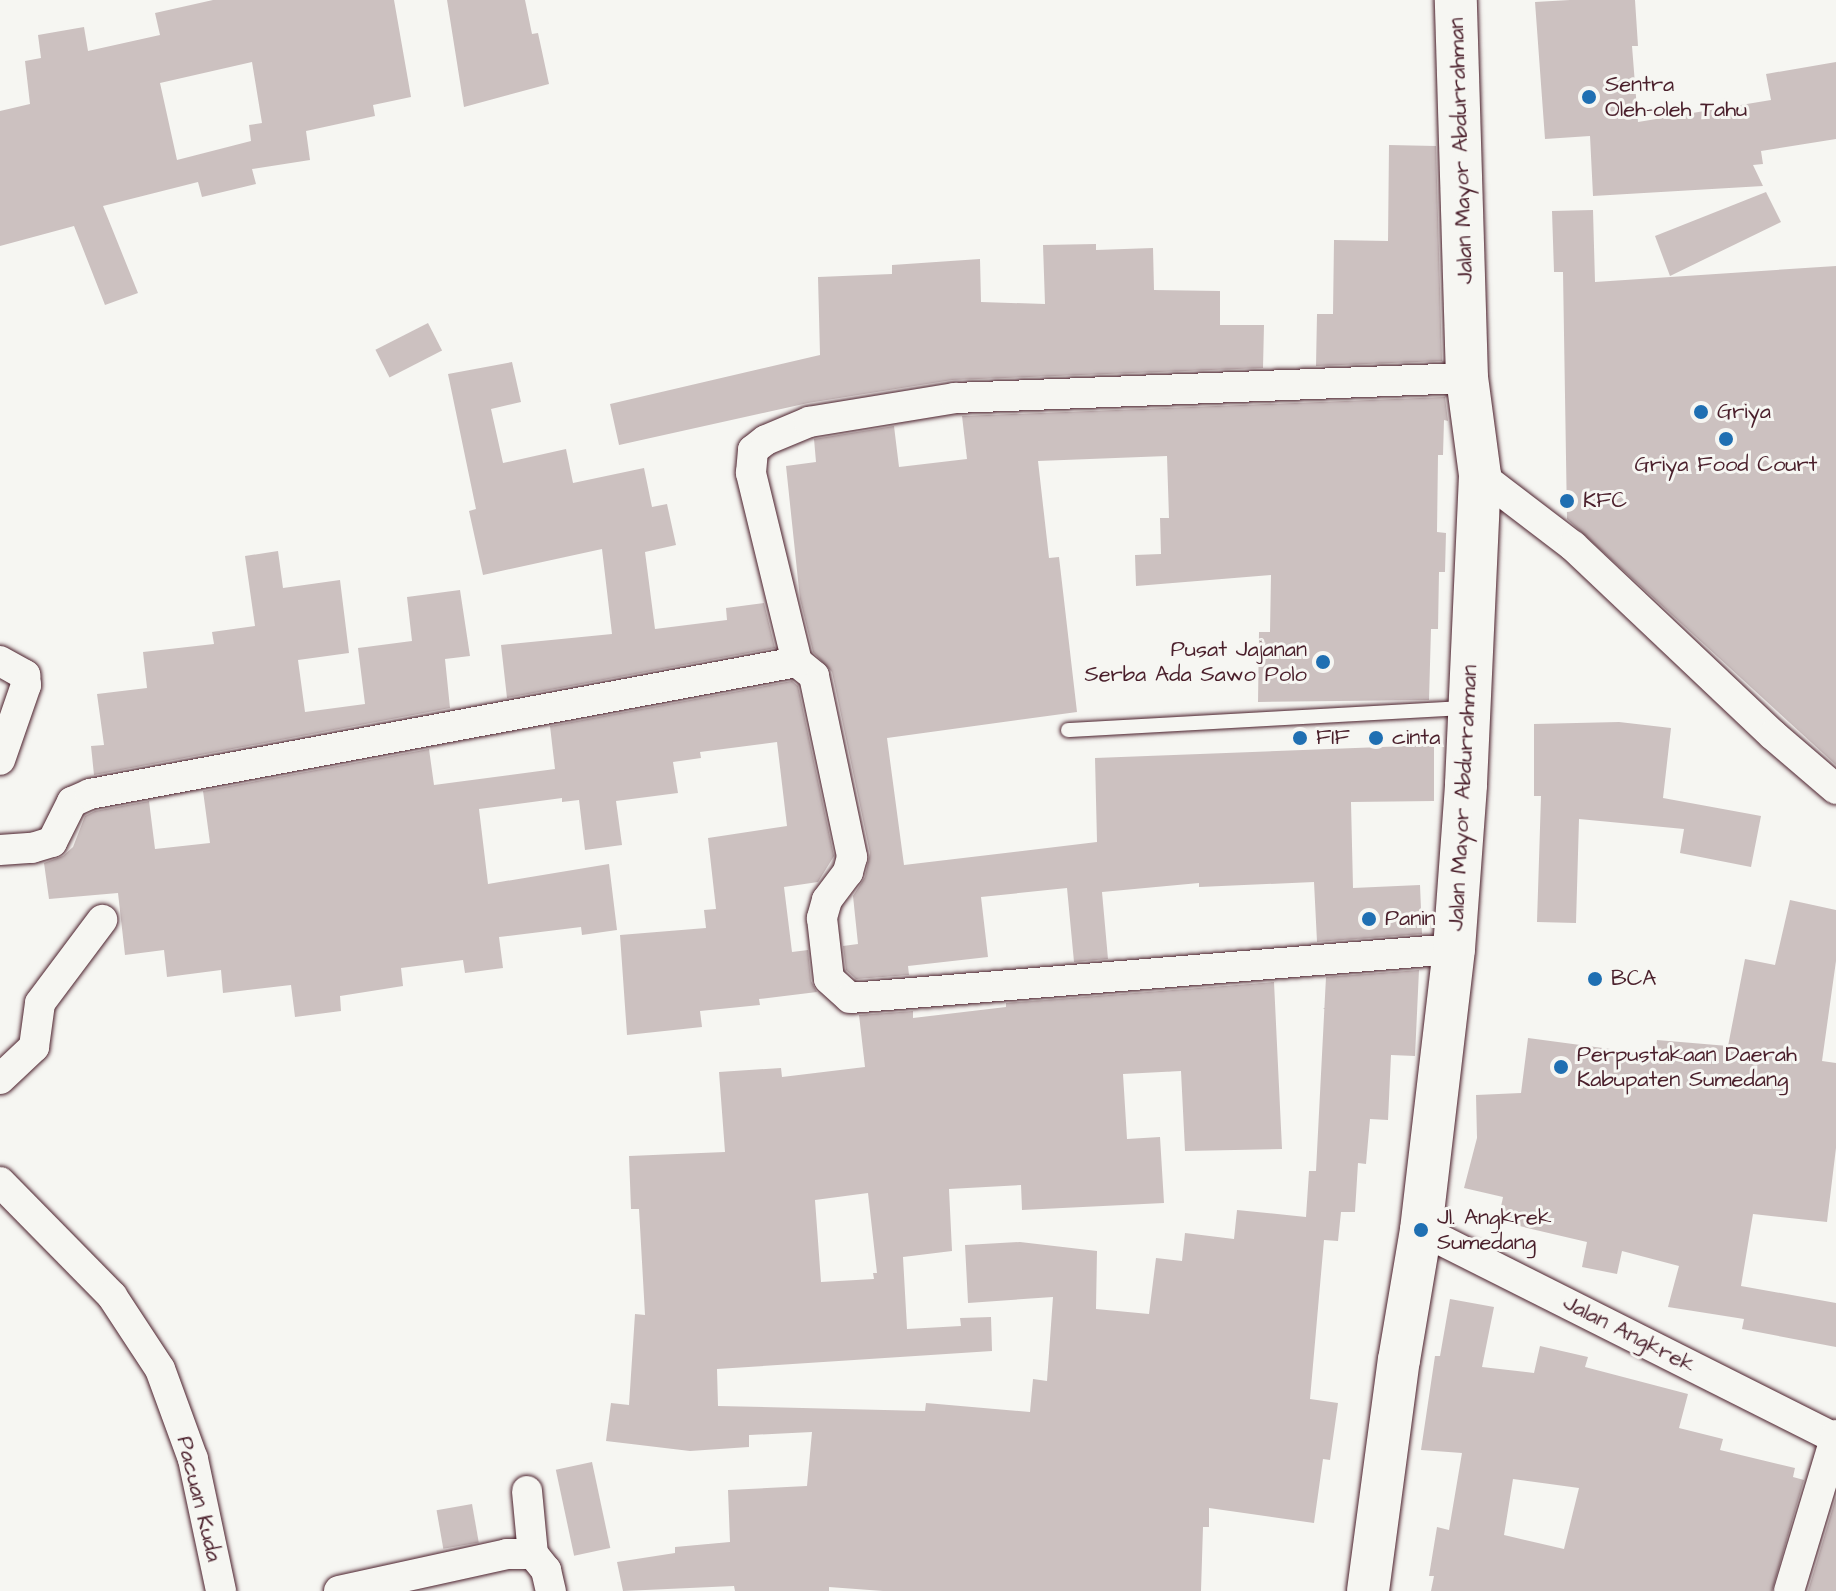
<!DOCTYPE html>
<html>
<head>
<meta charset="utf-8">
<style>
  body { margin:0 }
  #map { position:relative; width:1836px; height:1591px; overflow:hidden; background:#f6f6f2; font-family:"Architects Daughter",sans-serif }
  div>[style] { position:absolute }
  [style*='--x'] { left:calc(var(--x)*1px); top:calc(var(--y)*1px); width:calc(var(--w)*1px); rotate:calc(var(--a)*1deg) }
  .building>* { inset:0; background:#ccc1c0; transform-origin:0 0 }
  .roads { filter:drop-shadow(0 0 2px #4a1f2b) drop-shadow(0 0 2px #4a1f2b) }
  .service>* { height:14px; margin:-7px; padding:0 7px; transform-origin:7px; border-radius:7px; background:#f6f6f2 }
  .minor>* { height:30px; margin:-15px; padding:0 15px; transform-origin:15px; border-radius:15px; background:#f6f6f2 }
  .secondary>* { height:42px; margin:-21px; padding:0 21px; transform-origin:21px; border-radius:21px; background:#f6f6f2 }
  .dots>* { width:22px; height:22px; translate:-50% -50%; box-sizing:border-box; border:4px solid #f6f6f2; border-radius:50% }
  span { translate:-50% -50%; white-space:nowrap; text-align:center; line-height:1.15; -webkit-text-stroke:6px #f6f6f2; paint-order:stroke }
  .poi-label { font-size:22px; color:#4a1f2b }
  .left { translate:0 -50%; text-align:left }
  .right { translate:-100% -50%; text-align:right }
  .street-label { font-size:22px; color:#4a1f2b }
</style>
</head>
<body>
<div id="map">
  <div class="building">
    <i style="clip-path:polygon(evenodd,213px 0,394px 0,411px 97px,373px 105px,375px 116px,306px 131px,310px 160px,252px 169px,256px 184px,202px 197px,198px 182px,103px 206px,138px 293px,105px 305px,74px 226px,0 246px,0 111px,30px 104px,25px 61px,41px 58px,38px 35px,84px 27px,88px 51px,160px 35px,155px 13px,213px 0,252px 62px,262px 123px,249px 125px,251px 141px,177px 160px,160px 83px,252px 62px)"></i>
    <i style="clip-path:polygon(447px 0,525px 0,532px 34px,538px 33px,549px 84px,464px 107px)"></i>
    <i style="clip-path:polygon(1570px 0,1635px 0,1638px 46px,1632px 46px,1638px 122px,1771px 100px,1766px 74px,1836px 62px,1836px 139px,1761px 151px,1763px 164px,1753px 165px,1763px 186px,1593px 196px,1590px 136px,1545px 139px,1535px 2px)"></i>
    <i style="clip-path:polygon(1389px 145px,1436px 146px,1442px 361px,1316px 366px,1317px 314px,1333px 314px,1334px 240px,1388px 241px)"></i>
    <i style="clip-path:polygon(1766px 192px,1781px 222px,1670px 276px,1655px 236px)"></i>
    <i style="clip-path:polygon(1593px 210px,1595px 282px,1836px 266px,1836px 765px,1567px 519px,1563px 272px,1554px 272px,1552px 211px)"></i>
    <i style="clip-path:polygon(1096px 244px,1096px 250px,1153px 248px,1154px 290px,1220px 291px,1220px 325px,1264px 325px,1263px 368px,952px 380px,808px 403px,619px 445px,610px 404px,820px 355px,818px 277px,892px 274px,892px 265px,980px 259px,981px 302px,1045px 304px,1043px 245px)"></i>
    <i style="left:428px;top:323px;width:31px;height:59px;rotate:63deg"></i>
    <i style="clip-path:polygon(512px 362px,521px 402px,491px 409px,503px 463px,566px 449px,573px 483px,644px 468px,652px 507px,667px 504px,676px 545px,645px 552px,655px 629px,727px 620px,726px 608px,764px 603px,775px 648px,507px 698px,501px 645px,612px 634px,602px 549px,483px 575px,469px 511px,476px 509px,448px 374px)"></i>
    <i style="clip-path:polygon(1445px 397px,1448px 421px,1444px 420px,1443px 455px,1438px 455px,1437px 532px,1446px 533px,1445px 572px,1439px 572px,1438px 629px,1431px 629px,1429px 700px,1258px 702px,1259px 632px,1270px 632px,1271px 575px,1136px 586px,1135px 555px,1161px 554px,1160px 518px,1169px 518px,1167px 456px,1038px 461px,1049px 558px,1059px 557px,1077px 712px,887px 738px,904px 865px,1097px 842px,1095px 758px,1434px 745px,1434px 801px,1351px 802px,1353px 888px,1420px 885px,1422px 934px,1317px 942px,1314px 882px,1199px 887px,1199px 883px,1102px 892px,1108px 959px,1074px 962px,1067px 888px,981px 897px,988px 957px,908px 966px,909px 975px,856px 979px,846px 970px,843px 946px,858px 944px,853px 896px,865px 877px,870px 853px,832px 672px,813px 652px,800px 599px,786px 466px,816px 462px,814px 439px,894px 426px,899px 467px,967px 459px,962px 416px)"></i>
    <i style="clip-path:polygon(278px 551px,283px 588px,340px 580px,349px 653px,298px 660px,305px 712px,365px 704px,358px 648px,412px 641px,407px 597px,460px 590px,470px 656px,445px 659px,450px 708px,94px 775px,91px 746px,104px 745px,97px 694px,147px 688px,143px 652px,214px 644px,212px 632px,255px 626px,245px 556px)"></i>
    <i style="clip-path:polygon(792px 681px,798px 686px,834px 856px,818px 882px,784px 887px,792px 952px,808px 950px,811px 981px,817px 992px,759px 999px,760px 1005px,700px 1011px,702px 1027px,627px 1035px,620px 935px,706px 928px,704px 910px,716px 909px,708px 838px,787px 826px,777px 742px,700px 752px,701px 758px,673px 762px,678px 793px,616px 801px,622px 845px,585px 850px,579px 800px,562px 802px,562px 798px,479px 809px,488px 884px,609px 864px,617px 930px,582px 935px,581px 927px,499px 937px,503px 968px,465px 973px,463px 960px,401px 968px,403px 986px,340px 996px,341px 1011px,295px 1017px,291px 985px,223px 993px,221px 970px,167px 977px,164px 950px,125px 955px,118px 893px,49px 899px,44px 863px,63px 856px,73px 847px,85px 816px,95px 811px,149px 801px,155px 849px,210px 843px,203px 791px,429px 749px,434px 785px,555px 769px,550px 726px)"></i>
    <i style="clip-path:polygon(1619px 722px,1671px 728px,1663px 798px,1761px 816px,1751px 867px,1680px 853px,1684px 829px,1579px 819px,1576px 923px,1537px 922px,1541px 796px,1534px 796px,1534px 724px)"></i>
    <i style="clip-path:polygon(1790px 900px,1836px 910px,1836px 961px,1822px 1061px,1836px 1063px,1836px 1148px,1827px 1222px,1753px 1214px,1741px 1286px,1836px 1303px,1836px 1347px,1742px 1329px,1744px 1319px,1668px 1307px,1679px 1266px,1622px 1251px,1617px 1274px,1582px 1267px,1587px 1242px,1498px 1221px,1503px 1197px,1464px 1188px,1477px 1138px,1476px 1095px,1521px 1093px,1528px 1038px,1655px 1055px,1657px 1040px,1728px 1046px,1745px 959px,1775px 965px)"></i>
    <i style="clip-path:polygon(evenodd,1419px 970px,1415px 1056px,1391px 1055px,1388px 1120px,1370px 1119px,1366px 1164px,1358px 1163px,1355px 1212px,1341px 1212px,1338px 1241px,1324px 1240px,1310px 1399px,1338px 1403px,1330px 1460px,1323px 1459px,1314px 1523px,1209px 1508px,1209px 1527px,1203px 1527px,1201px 1591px,883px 1591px,829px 1587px,829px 1591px,735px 1591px,734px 1586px,623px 1591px,617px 1562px,675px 1553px,675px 1547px,730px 1542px,728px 1490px,807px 1486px,812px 1432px,749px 1435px,749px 1447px,690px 1451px,606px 1441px,611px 1403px,629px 1405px,635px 1314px,645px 1315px,639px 1209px,631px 1209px,629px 1156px,725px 1152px,719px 1072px,781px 1068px,782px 1077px,865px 1067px,859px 1015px,913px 1011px,913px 1018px,1006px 1007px,1006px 1003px,1274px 982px,1282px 1149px,1185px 1151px,1181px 1071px,1123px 1074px,1127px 1139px,1160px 1137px,1164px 1203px,1022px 1210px,1021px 1185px,949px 1189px,952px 1251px,903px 1257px,907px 1329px,961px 1326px,960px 1318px,991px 1317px,992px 1351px,717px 1369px,718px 1406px,925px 1411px,926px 1403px,1030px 1412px,1033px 1379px,1047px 1381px,1053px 1297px,968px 1303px,965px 1245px,1020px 1242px,1097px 1251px,1096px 1309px,1149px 1314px,1156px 1258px,1182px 1261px,1185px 1233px,1234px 1239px,1237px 1210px,1306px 1217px,1309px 1171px,1316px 1171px,1326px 977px,1419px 970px,868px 1193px,877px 1273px,873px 1273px,874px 1279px,821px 1282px,815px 1200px,868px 1193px)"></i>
    <i style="clip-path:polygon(evenodd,1450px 1299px,1494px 1307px,1482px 1367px,1534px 1373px,1540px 1346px,1588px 1357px,1585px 1367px,1688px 1394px,1679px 1428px,1723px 1439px,1720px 1450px,1795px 1468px,1793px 1477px,1804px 1480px,1772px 1591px,1431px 1591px,1434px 1576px,1429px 1576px,1437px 1527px,1449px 1530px,1462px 1453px,1421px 1450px,1435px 1356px,1440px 1356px,1450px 1299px,1513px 1479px,1579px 1488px,1564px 1549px,1504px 1535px,1513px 1479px)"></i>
    <i style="left:592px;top:1462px;width:88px;height:37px;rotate:78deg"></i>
    <i style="clip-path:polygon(1836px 1497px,1836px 1591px,1808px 1591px)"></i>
    <i style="left:472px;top:1504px;width:39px;height:36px;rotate:80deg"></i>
  </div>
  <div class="roads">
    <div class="service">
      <i style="--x:1068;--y:730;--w:398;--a:-3.2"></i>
    </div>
    <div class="minor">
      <i style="--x:1480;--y:475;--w:117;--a:37.4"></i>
      <i style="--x:1573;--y:546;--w:275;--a:43.4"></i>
      <i style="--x:1773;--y:735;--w:83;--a:40.6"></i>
      <i style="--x:0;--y:661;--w:29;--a:29"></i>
      <i style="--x:25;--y:675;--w:10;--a:84"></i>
      <i style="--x:26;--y:685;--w:79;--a:109.1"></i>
      <i style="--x:797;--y:662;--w:22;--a:39"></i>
      <i style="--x:814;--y:676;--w:185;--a:78.1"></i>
      <i style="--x:852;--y:857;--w:16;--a:105"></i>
      <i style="--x:848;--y:872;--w:35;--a:127"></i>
      <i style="--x:827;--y:900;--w:19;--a:106"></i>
      <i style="--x:822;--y:918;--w:61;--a:83.5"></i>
      <i style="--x:829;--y:979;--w:28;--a:42"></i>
      <i style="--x:850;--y:998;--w:606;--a:-4.64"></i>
      <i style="--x:0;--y:850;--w:32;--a:-4"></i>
      <i style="--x:32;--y:848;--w:21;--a:-17"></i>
      <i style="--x:52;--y:842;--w:45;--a:-63.4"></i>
      <i style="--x:72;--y:802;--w:20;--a:-24"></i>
      <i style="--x:90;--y:794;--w:719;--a:-10.58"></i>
      <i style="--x:797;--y:662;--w:195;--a:-103.7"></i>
      <i style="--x:751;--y:473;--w:23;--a:-85"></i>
      <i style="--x:753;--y:450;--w:16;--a:-38"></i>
      <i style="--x:766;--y:440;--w:47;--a:-22.7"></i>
      <i style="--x:809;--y:422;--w:148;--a:-9.3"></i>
      <i style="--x:955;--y:398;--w:512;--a:-2.24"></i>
      <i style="--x:0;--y:1079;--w:47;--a:-43.3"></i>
      <i style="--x:34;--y:1047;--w:44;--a:-82.2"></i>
      <i style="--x:40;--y:1003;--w:104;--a:-53.2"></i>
      <i style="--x:0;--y:1182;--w:160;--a:45.5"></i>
      <i style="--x:112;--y:1296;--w:87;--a:56.7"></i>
      <i style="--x:160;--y:1369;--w:96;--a:69.9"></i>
      <i style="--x:193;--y:1459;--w:135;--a:78"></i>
      <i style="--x:1421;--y:1230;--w:465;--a:26.7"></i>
      <i style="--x:527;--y:1491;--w:63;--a:84.6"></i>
      <i style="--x:339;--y:1591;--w:172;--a:-12.4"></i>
      <i style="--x:507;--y:1554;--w:26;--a:0"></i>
      <i style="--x:533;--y:1554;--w:21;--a:51"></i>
      <i style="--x:546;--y:1570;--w:22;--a:77"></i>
      <i style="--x:1789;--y:1591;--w:163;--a:-73.2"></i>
    </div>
    <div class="secondary">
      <i style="--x:1368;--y:1591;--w:233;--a:-82.4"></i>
      <i style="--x:1399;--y:1360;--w:132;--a:-80.4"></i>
      <i style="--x:1421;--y:1230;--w:283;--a:-83.3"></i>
      <i style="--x:1454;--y:949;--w:165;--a:-85.8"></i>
      <i style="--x:1466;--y:784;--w:309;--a:-87.4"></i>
      <i style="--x:1480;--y:475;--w:98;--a:-97.6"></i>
      <i style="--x:1467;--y:378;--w:378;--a:-91.7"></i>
    </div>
  </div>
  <div class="dots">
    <i style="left:1589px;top:97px;background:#1f6fb2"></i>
    <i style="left:1701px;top:412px;background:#1f6fb2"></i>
    <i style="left:1726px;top:439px;background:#1f6fb2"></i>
    <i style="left:1567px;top:501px;background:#1f6fb2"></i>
    <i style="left:1323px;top:662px;background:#1f6fb2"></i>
    <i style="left:1300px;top:738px;background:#1f6fb2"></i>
    <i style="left:1376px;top:738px;background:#1f6fb2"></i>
    <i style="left:1369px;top:919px;background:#1f6fb2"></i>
    <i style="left:1595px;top:979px;background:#1f6fb2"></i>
    <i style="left:1561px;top:1067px;background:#1f6fb2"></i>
    <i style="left:1421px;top:1230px;background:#1f6fb2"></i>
  </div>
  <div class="poi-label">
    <span class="left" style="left:1605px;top:97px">Sentra<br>Oleh-oleh Tahu</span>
    <span class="left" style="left:1717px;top:412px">Griya</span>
    <span style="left:1726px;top:465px">Griya Food Court</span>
    <span class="left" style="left:1583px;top:501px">KFC</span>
    <span class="right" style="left:1307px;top:662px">Pusat Jajanan<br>Serba Ada Sawo Polo</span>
    <span class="left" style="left:1316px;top:738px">FIF</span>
    <span class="left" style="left:1392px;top:738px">cinta</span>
    <span class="left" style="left:1385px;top:919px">Panin</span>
    <span class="left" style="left:1611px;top:979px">BCA</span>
    <span class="left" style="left:1577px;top:1067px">Perpustakaan Daerah<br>Kabupaten Sumedang</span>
    <span class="left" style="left:1437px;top:1230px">Jl. Angkrek<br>Sumedang</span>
  </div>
  <div class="street-label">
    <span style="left:1461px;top:151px;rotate:-92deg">Jalan Mayor Abdurrahman</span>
    <span style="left:1463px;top:798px;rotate:-87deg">Jalan Mayor Abdurrahman</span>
    <span style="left:1629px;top:1334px;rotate:27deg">Jalan Angkrek</span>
    <span style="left:199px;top:1499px;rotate:76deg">Pacuan Kuda</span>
  </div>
</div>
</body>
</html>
